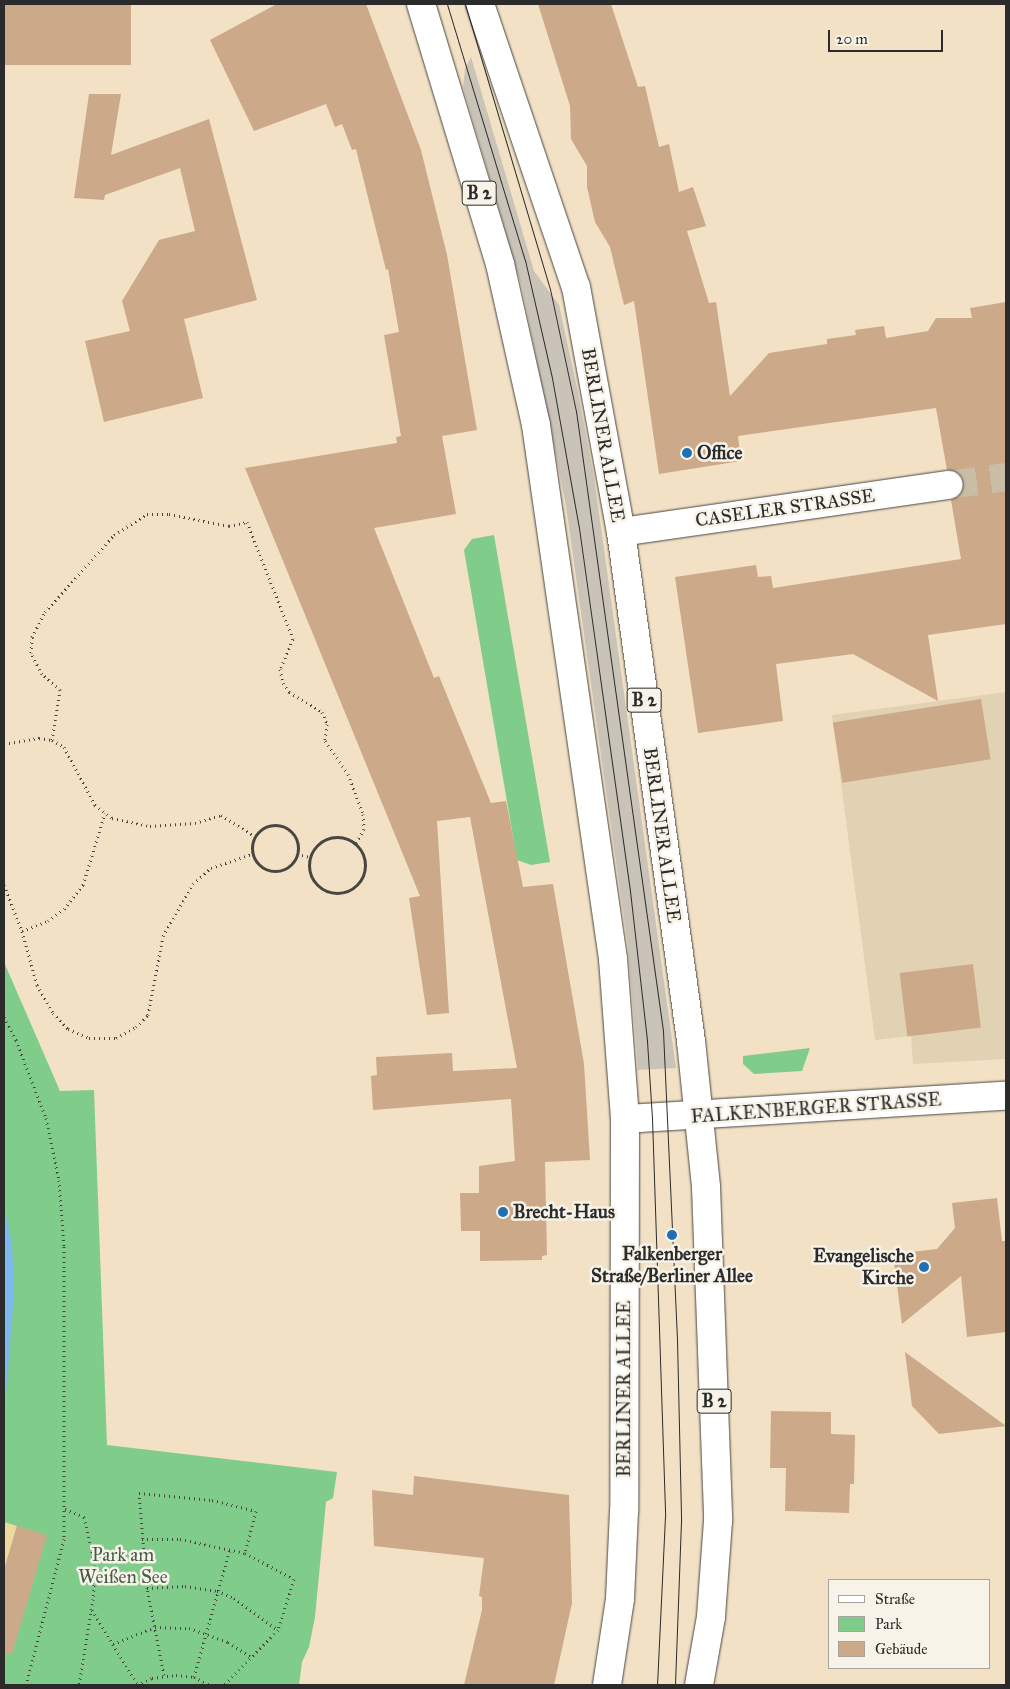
<!DOCTYPE html>
<html>
<head>
<meta charset="utf-8">
<style>
  body { margin:0 }
  #map { position:relative; width:1010px; height:1689px; overflow:hidden; background:#f2e1c5; font-family:"IM FELL Great Primer",serif }
  div>[style] { position:absolute }
  [style*='--x'] { left:calc(var(--x)*1px); top:calc(var(--y)*1px); width:calc(var(--w)*1px); rotate:calc(var(--a)*1deg) }
  .built>* { inset:0; background:#e1d2b4 }
  .industrial>* { inset:0; background:#c9c3b8 }
  .green>* { inset:0; background:#80cc8b }
  .sand>* { inset:0; background:#eeda9e }
  .water>* { inset:0; background:#7fb8ef }
  .building>* { inset:0; background:#cca989; transform-origin:0 0 }
  .minor-tunnel>* { height:28px; margin-top:-14px; transform-origin:0; background:repeating-linear-gradient(90deg,#cabda6 0 28px,transparent 0 42px) }
  .path>* { height:3px; margin-top:-1.5px; transform-origin:0; background:repeating-linear-gradient(90deg,#494642 0 1px,transparent 0 5px) }
  .path>.ring { margin:-1.5px; padding:0; box-sizing:content-box; background:none; border:3px solid #494642; border-radius:50% }
  .roads { filter:drop-shadow(0 0 1px #494642) drop-shadow(0 0 1px #494642) }
  .minor>* { height:28px; margin:-14px; padding:0 14px; transform-origin:14px; border-radius:14px; background:#fff }
  .major>* { height:28px; margin:-14px; padding:0 14px; transform-origin:14px; border-radius:14px; background:#fff }
  .tram>* { height:1px; margin:-0.5px; padding:0 0.5px; transform-origin:0.5px; border-radius:0.5px; background:#2b2b2b }
  .dots>* { width:14px; height:14px; translate:-50% -50%; box-sizing:border-box; border:2px solid #f7f3e8; border-radius:50% }
  span { translate:-50% -50%; white-space:nowrap; text-align:center; line-height:1.15; -webkit-text-stroke:5px #f7f3e8; paint-order:stroke }
  .shield-label span { padding:1px 4px; background:#f7f3e8; border:1px solid; border-radius:4px; -webkit-text-stroke-width:0 }
  .shield-label { font-size:18px; color:#2b2b2b; font-weight:700 }
  .street-label { font-size:19px; color:#2b2b2b }
  .poi-label { font-size:19px; color:#2b2b2b; font-weight:700 }
  .left { translate:0 -50%; text-align:left }
  .right { translate:-100% -50%; text-align:right }
  .park-label { font-size:19px; color:#445b48 }
  .frame { position:absolute; inset:0; border:5px solid #2b2b2b; pointer-events:none }
  .legend { position:absolute; left:828px; top:1579px; width:162px; height:90px; box-sizing:border-box; background:#f7f3e8; border:1px solid #a5a39c; margin:0; padding:6px 9px; list-style:none; font-size:15px; color:#2b2b2b }
  .legend li { display:flex; align-items:center; gap:10px; height:25px }
  .legend b { width:25px; border:1px solid #a5a39c }
  .scale { position:absolute; left:828px; top:30px; width:115px; height:22px; box-sizing:border-box; border:2px solid #2b2b2b; border-top:0; padding-left:6px; font-size:15px; line-height:18px; white-space:nowrap; color:#2b2b2b; -webkit-text-stroke:4px #f7f3e8; paint-order:stroke }
</style>
</head>
<body>
<div id="map">
  <div class="built">
    <i style="clip-path:polygon(1006px 692px,1006px 1059px,913px 1064px,911px 1036px,875px 1040px,832px 715px)"></i>
  </div>
  <div class="industrial">
    <i style="clip-path:polygon(471px 57px,534px 271px,559px 305px,578px 392px,594px 477px,676px 1068px,638px 1070px,628px 947px,566px 506px,522px 288px,463px 87px,465px 69px)"></i>
  </div>
  <div class="green">
    <i style="clip-path:polygon(494px 535px,550px 862px,531px 865px,517px 860px,464px 550px,472px 539px)"></i>
    <i style="clip-path:polygon(4px 962px,60px 1091px,94px 1090px,107px 1445px,337px 1472px,333px 1498px,326px 1502px,315px 1617px,309px 1647px,302px 1662px,299px 1685px,4px 1685px)"></i>
    <i style="clip-path:polygon(810px 1048px,802px 1071px,754px 1074px,743px 1064px,743px 1056px)"></i>
  </div>
  <div class="sand">
    <i style="clip-path:polygon(4px 1522px,17px 1526px,4px 1570px)"></i>
  </div>
  <div class="water">
    <i style="clip-path:polygon(4px 1206px,12px 1243px,14px 1292px,4px 1421px)"></i>
  </div>
  <div class="building">
    <i style="left:4px;top:4px;width:127px;height:61px"></i>
    <i style="clip-path:polygon(277px 4px,366px 4px,421px 150px,447px 255px,477px 430px,442px 436px,456px 514px,374px 528px,434px 678px,439px 676px,491px 803px,506px 801px,523px 887px,553px 884px,584px 1064px,590px 1160px,545px 1162px,547px 1255px,542px 1256px,542px 1260px,480px 1261px,480px 1231px,461px 1231px,460px 1193px,479px 1193px,479px 1166px,515px 1161px,511px 1099px,373px 1110px,371px 1076px,377px 1075px,376px 1057px,452px 1053px,453px 1071px,517px 1068px,470px 817px,437px 821px,449px 1013px,427px 1015px,409px 898px,420px 896px,245px 468px,397px 443px,396px 437px,401px 436px,384px 335px,399px 332px,388px 269px,386px 270px,356px 149px,352px 150px,342px 124px,335px 127px,326px 104px,254px 131px,210px 40px)"></i>
    <i style="clip-path:polygon(538px 4px,611px 4px,638px 87px,645px 86px,659px 147px,669px 144px,679px 192px,693px 187px,706px 226px,687px 231px,709px 303px,716px 302px,730px 396px,769px 353px,827px 344px,827px 339px,856px 335px,855px 330px,884px 326px,886px 338px,928px 331px,936px 318px,972px 318px,970px 308px,1006px 302px,1006px 624px,928px 635px,938px 701px,853px 654px,776px 664px,783px 721px,698px 733px,675px 577px,756px 565px,758px 577px,771px 576px,773px 588px,961px 559px,951px 500px,963px 491px,964px 482px,955px 471px,947px 470px,936px 408px,738px 436px,741px 461px,659px 474px,634px 301px,624px 305px,610px 247px,595px 222px,587px 187px,587px 166px,571px 139px,570px 106px)"></i>
    <i style="clip-path:polygon(89px 94px,121px 94px,111px 155px,209px 119px,257px 300px,184px 319px,203px 398px,104px 422px,85px 341px,130px 331px,122px 301px,159px 240px,195px 231px,180px 168px,105px 195px,104px 200px,74px 198px)"></i>
    <i style="left:981px;top:699px;width:61px;height:150px;rotate:81deg"></i>
    <i style="left:973px;top:964px;width:64px;height:74px;rotate:83deg"></i>
    <i style="clip-path:polygon(997px 1198px,1002px 1241px,1006px 1241px,1006px 1332px,967px 1337px,961px 1276px,902px 1324px,893px 1254px,937px 1249px,955px 1228px,952px 1203px)"></i>
    <i style="clip-path:polygon(905px 1352px,1006px 1426px,939px 1434px,912px 1406px)"></i>
    <i style="clip-path:polygon(771px 1411px,831px 1412px,831px 1434px,855px 1435px,854px 1484px,850px 1484px,849px 1513px,785px 1511px,786px 1468px,770px 1468px)"></i>
    <i style="clip-path:polygon(414px 1476px,569px 1495px,572px 1603px,554px 1685px,464px 1685px,482px 1610px,482px 1597px,479px 1596px,484px 1558px,374px 1546px,372px 1490px,413px 1495px)"></i>
    <i style="clip-path:polygon(17px 1526px,47px 1535px,12px 1654px,4px 1653px,4px 1570px)"></i>
  </div>
  <div class="minor-tunnel">
    <i style="--x:949;--y:485;--w:58;--a:-8"></i>
  </div>
  <div class="path">
    <i style="--x:52;--y:740;--w:51;--a:-80.9"></i>
    <i style="--x:60;--y:690;--w:24;--a:-138"></i>
    <i style="--x:42;--y:674;--w:24;--a:-118"></i>
    <i style="--x:31;--y:653;--w:16;--a:-86"></i>
    <i style="--x:32;--y:637;--w:28;--a:-63"></i>
    <i style="--x:45;--y:612;--w:103;--a:-48.1"></i>
    <i style="--x:114;--y:535;--w:39;--a:-32"></i>
    <i style="--x:147;--y:514;--w:22;--a:0"></i>
    <i style="--x:169;--y:514;--w:61;--a:11.3"></i>
    <i style="--x:229;--y:526;--w:18;--a:-13"></i>
    <i style="--x:247;--y:522;--w:126;--a:68.5"></i>
    <i style="--x:293;--y:639;--w:33;--a:113"></i>
    <i style="--x:280;--y:669;--w:14;--a:78"></i>
    <i style="--x:283;--y:683;--w:11;--a:56"></i>
    <i style="--x:289;--y:692;--w:39;--a:31"></i>
    <i style="--x:322;--y:712;--w:13;--a:67"></i>
    <i style="--x:327;--y:724;--w:17;--a:97"></i>
    <i style="--x:325;--y:741;--w:40;--a:55.1"></i>
    <i style="--x:348;--y:774;--w:43;--a:69.4"></i>
    <i style="--x:363;--y:814;--w:15;--a:86"></i>
    <i style="--x:364;--y:829;--w:16;--a:120"></i>
    <i style="--x:4;--y:744;--w:36;--a:-10"></i>
    <i style="--x:39;--y:738;--w:13;--a:9"></i>
    <i style="--x:52;--y:740;--w:14;--a:30"></i>
    <i style="--x:64;--y:747;--w:66;--a:61.9"></i>
    <i style="--x:95;--y:805;--w:21;--a:37"></i>
    <i style="--x:112;--y:818;--w:39;--a:12"></i>
    <i style="--x:150;--y:826;--w:45;--a:-3.8"></i>
    <i style="--x:195;--y:823;--w:27;--a:-17"></i>
    <i style="--x:221;--y:815;--w:40;--a:32"></i>
    <i class="ring" style="left:252px;top:825px;width:43px;height:43px"></i>
    <i class="ring" style="left:309px;top:837px;width:53px;height:53px"></i>
    <i style="--x:297;--y:854;--w:13;--a:13"></i>
    <i style="--x:4;--y:885;--w:49;--a:68.6"></i>
    <i style="--x:22;--y:931;--w:56;--a:74.5"></i>
    <i style="--x:37;--y:985;--w:32;--a:60"></i>
    <i style="--x:53;--y:1013;--w:22;--a:47"></i>
    <i style="--x:68;--y:1029;--w:23;--a:23"></i>
    <i style="--x:89;--y:1038;--w:27;--a:0"></i>
    <i style="--x:116;--y:1038;--w:23;--a:-29"></i>
    <i style="--x:136;--y:1027;--w:17;--a:-45"></i>
    <i style="--x:148;--y:1015;--w:80;--a:-79.2"></i>
    <i style="--x:163;--y:936;--w:60;--a:-60"></i>
    <i style="--x:193;--y:884;--w:24;--a:-42"></i>
    <i style="--x:211;--y:868;--w:43;--a:-18.9"></i>
    <i style="--x:22;--y:931;--w:28;--a:-21"></i>
    <i style="--x:48;--y:921;--w:20;--a:-37"></i>
    <i style="--x:64;--y:909;--w:31;--a:-52"></i>
    <i style="--x:83;--y:885;--w:75;--a:-73"></i>
    <i style="--x:4;--y:1017;--w:26;--a:62"></i>
    <i style="--x:16;--y:1040;--w:84;--a:69"></i>
    <i style="--x:46;--y:1118;--w:63;--a:78.2"></i>
    <i style="--x:59;--y:1180;--w:66;--a:85.7"></i>
    <i style="--x:64;--y:1246;--w:293;--a:90"></i>
    <i style="--x:64;--y:1539;--w:151;--a:104.6"></i>
    <i style="--x:65;--y:1509;--w:21;--a:23"></i>
    <i style="--x:84;--y:1517;--w:49;--a:77.1"></i>
    <i style="--x:95;--y:1565;--w:34;--a:93"></i>
    <i style="--x:93;--y:1599;--w:87;--a:99.2"></i>
    <i style="--x:142;--y:1539;--w:38;--a:0"></i>
    <i style="--x:180;--y:1539;--w:66;--a:12.2"></i>
    <i style="--x:245;--y:1553;--w:55;--a:28"></i>
    <i style="--x:294;--y:1579;--w:53;--a:107.4"></i>
    <i style="--x:278;--y:1630;--w:77;--a:134.5"></i>
    <i style="--x:147;--y:1588;--w:38;--a:-3"></i>
    <i style="--x:185;--y:1586;--w:32;--a:9"></i>
    <i style="--x:217;--y:1591;--w:18;--a:22"></i>
    <i style="--x:234;--y:1598;--w:54;--a:36"></i>
    <i style="--x:92;--y:1610;--w:87;--a:58.7"></i>
    <i style="--x:113;--y:1644;--w:45;--a:-22"></i>
    <i style="--x:155;--y:1627;--w:34;--a:2"></i>
    <i style="--x:189;--y:1628;--w:41;--a:19.7"></i>
    <i style="--x:228;--y:1642;--w:27;--a:33"></i>
    <i style="--x:164;--y:1675;--w:89;--a:-101.1"></i>
    <i style="--x:147;--y:1588;--w:95;--a:-94.8"></i>
    <i style="--x:139;--y:1493;--w:73;--a:5.5"></i>
    <i style="--x:212;--y:1500;--w:45;--a:14"></i>
    <i style="--x:256;--y:1511;--w:43;--a:104.7"></i>
    <i style="--x:194;--y:1677;--w:133;--a:-74.3"></i>
    <i style="--x:137;--y:1685;--w:17;--a:-25"></i>
    <i style="--x:152;--y:1678;--w:24;--a:-7"></i>
    <i style="--x:176;--y:1675;--w:18;--a:6"></i>
    <i style="--x:194;--y:1677;--w:18;--a:27"></i>
  </div>
  <div class="roads">
    <div class="minor">
      <i style="--x:621;--y:532;--w:331;--a:-8.2"></i>
      <i style="--x:625;--y:1119;--w:382;--a:-3.5"></i>
    </div>
    <div class="major">
      <i style="--x:421;--y:4;--w:272;--a:73.1"></i>
      <i style="--x:500;--y:264;--w:165;--a:77.4"></i>
      <i style="--x:536;--y:425;--w:540;--a:81.79"></i>
      <i style="--x:613;--y:959;--w:160;--a:85.7"></i>
      <i style="--x:625;--y:1119;--w:392;--a:90.1"></i>
      <i style="--x:624;--y:1511;--w:88;--a:92.6"></i>
      <i style="--x:620;--y:1599;--w:87;--a:98.6"></i>
      <i style="--x:480;--y:4;--w:299;--a:71.3"></i>
      <i style="--x:576;--y:287;--w:249;--a:79.6"></i>
      <i style="--x:621;--y:532;--w:514;--a:82.17"></i>
      <i style="--x:691;--y:1041;--w:147;--a:84.1"></i>
      <i style="--x:706;--y:1187;--w:334;--a:87.9"></i>
      <i style="--x:718;--y:1521;--w:96;--a:94.2"></i>
      <i style="--x:711;--y:1617;--w:69;--a:100"></i>
    </div>
  </div>
  <div class="tram">
    <i style="--x:447;--y:4;--w:268;--a:73.1"></i>
    <i style="--x:525;--y:260;--w:121;--a:77.1"></i>
    <i style="--x:552;--y:378;--w:152;--a:79.8"></i>
    <i style="--x:579;--y:528;--w:367;--a:82"></i>
    <i style="--x:630;--y:891;--w:151;--a:83.5"></i>
    <i style="--x:647;--y:1041;--w:77;--a:86.3"></i>
    <i style="--x:652;--y:1118;--w:398;--a:88.1"></i>
    <i style="--x:665;--y:1516;--w:169;--a:92.7"></i>
    <i style="--x:465;--y:4;--w:297;--a:73.4"></i>
    <i style="--x:550;--y:289;--w:125;--a:78"></i>
    <i style="--x:576;--y:411;--w:626;--a:82.01"></i>
    <i style="--x:663;--y:1031;--w:308;--a:87.4"></i>
    <i style="--x:677;--y:1339;--w:182;--a:88.7"></i>
    <i style="--x:681;--y:1521;--w:164;--a:92.1"></i>
  </div>
  <div class="dots">
    <i style="left:687px;top:453px;background:#1f6fb2"></i>
    <i style="left:503px;top:1212px;background:#1f6fb2"></i>
    <i style="left:672px;top:1235px;background:#1f6fb2"></i>
    <i style="left:924px;top:1267px;background:#1f6fb2"></i>
  </div>
  <div class="shield-label">
    <span style="left:479px;top:193px">B 2</span>
    <span style="left:644px;top:700px">B 2</span>
    <span style="left:714px;top:1401px">B 2</span>
  </div>
  <div class="street-label">
    <span style="left:603px;top:435px;rotate:80deg">BERLINER ALLEE</span>
    <span style="left:785px;top:508px;rotate:-8deg">CASELER STRASSE</span>
    <span style="left:662px;top:835px;rotate:82deg">BERLINER ALLEE</span>
    <span style="left:816px;top:1108px;rotate:-4deg">FALKENBERGER STRASSE</span>
    <span style="left:624px;top:1389px;rotate:-90deg">BERLINER ALLEE</span>
  </div>
  <div class="poi-label">
    <span class="left" style="left:697px;top:453px">Office</span>
    <span class="left" style="left:513px;top:1212px">Brecht-Haus</span>
    <span style="left:672px;top:1265px">Falkenberger<br>Straße/Berliner Allee</span>
    <span class="right" style="left:914px;top:1267px">Evangelische<br>Kirche</span>
  </div>
  <div class="park-label">
    <span style="left:123px;top:1566px">Park am<br>Weißen See</span>
  </div>
  <div class="frame"></div>
  <ul class="legend">
  <li><b style="height:6px;background:#fff"></b>Straße</li>
  <li><b style="height:14px;background:#80cc8b"></b>Park</li>
  <li><b style="height:14px;background:#cca989"></b>Gebäude</li>
  </ul>
  <div class="scale">20 m</div>
</div>
</body>
</html>
